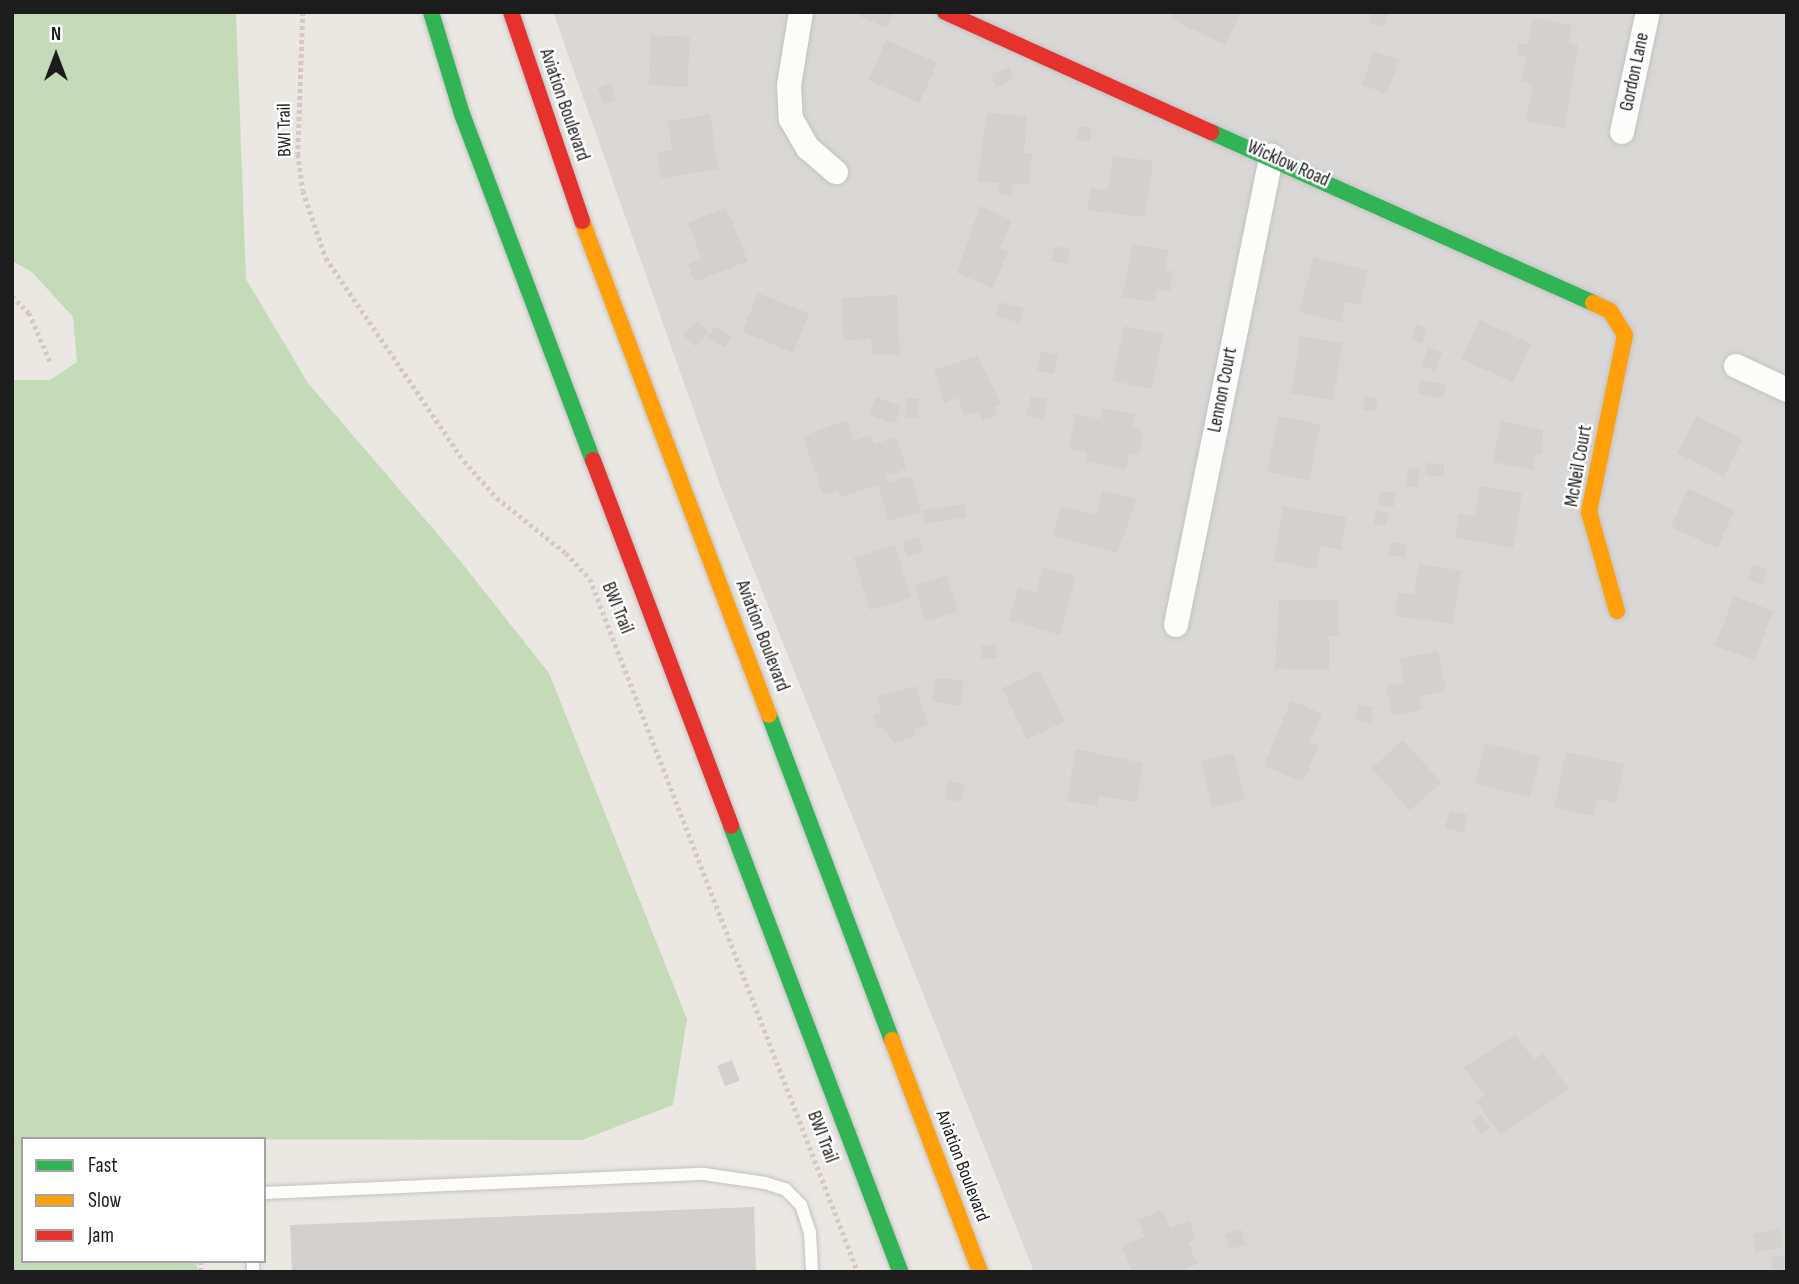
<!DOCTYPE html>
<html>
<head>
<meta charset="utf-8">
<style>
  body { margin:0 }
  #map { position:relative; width:1799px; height:1284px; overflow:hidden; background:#ebe8e4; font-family:"Sofia Sans Condensed",sans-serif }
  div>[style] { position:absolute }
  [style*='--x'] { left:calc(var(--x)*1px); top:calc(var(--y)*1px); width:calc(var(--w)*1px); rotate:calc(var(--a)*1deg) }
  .residential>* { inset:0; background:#dad8d6 }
  .forest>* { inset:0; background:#c4dab9 }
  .building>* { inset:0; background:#d3d0cd; transform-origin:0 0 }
  .path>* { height:4.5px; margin-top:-2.25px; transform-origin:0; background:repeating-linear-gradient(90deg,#d6c7c4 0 3.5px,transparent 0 7px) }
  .roads { filter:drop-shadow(0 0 2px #c3c2c0) drop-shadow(0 0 2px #c3c2c0) }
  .lane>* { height:12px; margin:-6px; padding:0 6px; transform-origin:6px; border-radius:6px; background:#fcfcfb }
  .street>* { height:24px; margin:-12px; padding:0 12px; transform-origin:12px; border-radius:12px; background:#fcfcfb }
  .fast>* { height:16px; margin:-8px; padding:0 8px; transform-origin:8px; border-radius:8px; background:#30b455 }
  .slow>* { height:16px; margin:-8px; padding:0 8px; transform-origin:8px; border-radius:8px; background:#ff9f0a }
  .jam>* { height:16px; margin:-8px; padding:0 8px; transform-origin:8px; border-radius:8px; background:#e5322d }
  span { translate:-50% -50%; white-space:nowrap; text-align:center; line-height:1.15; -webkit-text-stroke:5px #fff; paint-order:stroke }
  .street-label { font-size:19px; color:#1c1c1c }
  .frame { position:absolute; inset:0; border:14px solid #1c1c1c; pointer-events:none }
  .legend { position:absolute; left:21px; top:1137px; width:245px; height:126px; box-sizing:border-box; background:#fff; border:2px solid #a4a4a4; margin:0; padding:9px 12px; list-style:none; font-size:21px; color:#1c1c1c }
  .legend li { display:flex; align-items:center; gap:14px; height:35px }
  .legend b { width:35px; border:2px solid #a4a4a4 }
  .north { position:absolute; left:21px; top:21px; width:70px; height:70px; -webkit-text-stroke:5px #fff; paint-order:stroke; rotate:0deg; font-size:19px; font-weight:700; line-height:28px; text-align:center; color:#1c1c1c }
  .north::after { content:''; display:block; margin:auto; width:24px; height:32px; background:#1c1c1c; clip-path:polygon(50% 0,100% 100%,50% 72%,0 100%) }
</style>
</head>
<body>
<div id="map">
  <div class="residential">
    <i style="clip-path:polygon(553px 12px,1787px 12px,1787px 1272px,1034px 1272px,720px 485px)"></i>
  </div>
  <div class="forest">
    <i style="clip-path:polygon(12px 12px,236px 12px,246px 279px,308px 383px,453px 552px,549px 673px,687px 1019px,673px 1105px,582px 1140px,23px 1139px,23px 1261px,196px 1261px,198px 1272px,12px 1272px,12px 380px,50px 380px,77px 362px,73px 317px,32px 272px,12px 261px)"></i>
  </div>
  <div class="building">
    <i style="clip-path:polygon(860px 12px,886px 12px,892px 15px,887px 28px,859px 16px)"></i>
    <i style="clip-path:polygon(1175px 12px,1241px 12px,1225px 45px,1171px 19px)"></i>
    <i style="clip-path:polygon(1371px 12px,1388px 13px,1384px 27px,1368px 23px)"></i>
    <i style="clip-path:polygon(1533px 18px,1572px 25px,1569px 43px,1578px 45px,1565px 128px,1526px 121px,1533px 84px,1521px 81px,1526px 56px,1517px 54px,1519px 43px,1528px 45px)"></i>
    <i style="left:651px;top:35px;width:39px;height:50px;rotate:3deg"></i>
    <i style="left:886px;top:40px;width:56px;height:44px;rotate:24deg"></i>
    <i style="left:1374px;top:51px;width:27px;height:36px;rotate:20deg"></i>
    <i style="left:1009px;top:67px;width:13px;height:20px;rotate:67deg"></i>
    <i style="left:610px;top:83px;width:18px;height:13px;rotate:71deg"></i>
    <i style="clip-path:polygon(987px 113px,1027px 116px,1024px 153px,1032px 154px,1029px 185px,1012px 184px,1011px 195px,998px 194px,999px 183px,977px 181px)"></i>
    <i style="clip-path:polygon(710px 114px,718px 169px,661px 178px,657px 152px,672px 150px,668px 121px)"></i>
    <i style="left:1079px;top:126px;width:13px;height:14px;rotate:9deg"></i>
    <i style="clip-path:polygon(1113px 156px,1153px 161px,1145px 217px,1087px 210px,1090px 188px,1108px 190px)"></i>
    <i style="clip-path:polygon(980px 206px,1012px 220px,1000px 248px,1008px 251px,993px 288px,957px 273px)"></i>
    <i style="clip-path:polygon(726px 207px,748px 261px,695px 282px,688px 264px,702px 259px,688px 223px)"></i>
    <i style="clip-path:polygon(1133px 244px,1169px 250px,1165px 270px,1173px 271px,1170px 291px,1157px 289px,1155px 302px,1122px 297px)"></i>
    <i style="left:1054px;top:246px;width:16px;height:15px;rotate:11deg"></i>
    <i style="clip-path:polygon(1314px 257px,1368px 270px,1360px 305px,1345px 302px,1341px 322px,1299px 312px)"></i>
    <i style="left:758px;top:293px;width:55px;height:42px;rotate:22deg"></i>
    <i style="clip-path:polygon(897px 295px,900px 354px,872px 355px,871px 339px,843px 340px,842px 298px)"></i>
    <i style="left:999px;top:302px;width:25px;height:15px;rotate:14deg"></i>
    <i style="left:697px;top:320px;width:17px;height:20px;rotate:45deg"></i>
    <i style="left:1479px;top:320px;width:57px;height:43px;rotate:24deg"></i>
    <i style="left:1416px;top:324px;width:12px;height:16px;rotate:20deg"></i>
    <i style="left:716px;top:326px;width:19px;height:13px;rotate:36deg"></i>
    <i style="left:1124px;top:326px;width:40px;height:56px;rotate:12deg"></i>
    <i style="left:1300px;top:336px;width:43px;height:58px;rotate:9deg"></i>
    <i style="left:1428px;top:347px;width:15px;height:20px;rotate:20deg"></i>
    <i style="left:1041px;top:351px;width:17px;height:20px;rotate:10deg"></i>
    <i style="clip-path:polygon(977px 356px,1001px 404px,994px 406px,997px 416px,982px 421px,979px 411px,964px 416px,958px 398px,944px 403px,934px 370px)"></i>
    <i style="left:1421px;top:380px;width:25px;height:14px;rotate:11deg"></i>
    <i style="left:1031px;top:396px;width:17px;height:20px;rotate:13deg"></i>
    <i style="left:876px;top:397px;width:27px;height:19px;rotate:20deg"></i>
    <i style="left:1364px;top:397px;width:13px;height:13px;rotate:4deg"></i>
    <i style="left:907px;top:398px;width:12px;height:19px;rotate:5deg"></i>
    <i style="clip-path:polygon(1102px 408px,1135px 414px,1133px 426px,1143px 431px,1139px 455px,1129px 453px,1126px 469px,1086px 462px,1087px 452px,1069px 449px,1075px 414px,1100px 418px)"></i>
    <i style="left:1278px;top:416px;width:43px;height:57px;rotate:11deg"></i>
    <i style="left:1696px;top:416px;width:52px;height:42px;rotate:26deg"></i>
    <i style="clip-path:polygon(847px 420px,854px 441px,871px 435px,874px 444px,896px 437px,907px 469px,886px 476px,888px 482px,840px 497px,838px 490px,823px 495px,803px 436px)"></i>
    <i style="clip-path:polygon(1501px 421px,1543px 430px,1542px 455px,1536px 454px,1533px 470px,1493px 462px)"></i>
    <i style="left:1426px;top:463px;width:18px;height:12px;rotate:3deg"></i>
    <i style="left:1408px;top:467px;width:12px;height:19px;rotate:5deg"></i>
    <i style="left:911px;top:476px;width:37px;height:34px;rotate:74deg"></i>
    <i style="clip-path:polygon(1480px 486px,1522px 493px,1513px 548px,1455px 538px,1458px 514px,1475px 516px)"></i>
    <i style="left:1688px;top:489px;width:51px;height:42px;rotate:24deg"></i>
    <i style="clip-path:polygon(1103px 490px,1137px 499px,1117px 553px,1053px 536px,1061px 506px,1096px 515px)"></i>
    <i style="left:1381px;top:491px;width:15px;height:14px;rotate:11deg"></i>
    <i style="left:964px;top:504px;width:14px;height:41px;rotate:82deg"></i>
    <i style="clip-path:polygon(1283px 506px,1346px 517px,1341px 550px,1320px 546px,1316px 569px,1274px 561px)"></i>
    <i style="left:1377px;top:510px;width:12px;height:14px;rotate:14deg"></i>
    <i style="left:919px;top:537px;width:15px;height:17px;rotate:74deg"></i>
    <i style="left:1391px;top:542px;width:17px;height:13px;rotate:10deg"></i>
    <i style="left:895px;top:545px;width:55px;height:43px;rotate:73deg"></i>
    <i style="clip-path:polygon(1419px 564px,1461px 570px,1453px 624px,1395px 616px,1398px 592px,1414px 595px)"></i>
    <i style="left:1753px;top:564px;width:16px;height:17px;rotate:18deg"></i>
    <i style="clip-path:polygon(1043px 567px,1076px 576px,1060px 635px,1009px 620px,1018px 588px,1036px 593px)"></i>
    <i style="left:947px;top:575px;width:38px;height:34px;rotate:73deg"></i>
    <i style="left:1734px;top:596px;width:42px;height:53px;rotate:21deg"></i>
    <i style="clip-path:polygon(1279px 600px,1339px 600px,1339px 636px,1329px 636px,1329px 670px,1275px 669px)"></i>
    <i style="left:996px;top:645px;width:13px;height:15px;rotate:86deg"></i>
    <i style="clip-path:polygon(1438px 651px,1446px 691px,1419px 696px,1421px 710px,1392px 715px,1386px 685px,1404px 682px,1399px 659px)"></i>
    <i style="left:1040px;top:670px;width:57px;height:42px;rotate:64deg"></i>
    <i style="clip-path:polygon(946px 678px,964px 681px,960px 706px,932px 701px,935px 679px)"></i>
    <i style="clip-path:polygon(916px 686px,928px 725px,914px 729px,916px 736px,895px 743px,882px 727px,877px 728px,873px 715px,881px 712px,877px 697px)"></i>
    <i style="clip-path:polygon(1291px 700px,1322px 714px,1310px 742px,1319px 745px,1303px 782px,1264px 766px)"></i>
    <i style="left:1358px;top:705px;width:15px;height:16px;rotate:8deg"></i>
    <i style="left:1403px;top:740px;width:57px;height:42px;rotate:48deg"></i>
    <i style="left:1485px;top:743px;width:57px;height:42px;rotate:14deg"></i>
    <i style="clip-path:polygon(1075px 749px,1143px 763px,1137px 802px,1098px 796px,1097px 806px,1067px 801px)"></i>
    <i style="clip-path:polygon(1566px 752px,1624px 764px,1616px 803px,1597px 799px,1594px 816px,1554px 808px)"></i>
    <i style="left:1234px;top:753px;width:48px;height:34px;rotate:77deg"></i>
    <i style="left:948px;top:781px;width:17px;height:18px;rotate:10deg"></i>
    <i style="left:1450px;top:810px;width:19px;height:18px;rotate:16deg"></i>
    <i style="clip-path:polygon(1516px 1035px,1534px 1060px,1544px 1053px,1569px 1089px,1500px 1134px,1476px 1102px,1485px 1095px,1464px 1067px)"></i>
    <i style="left:732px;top:1060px;width:22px;height:16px;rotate:69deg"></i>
    <i style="left:1481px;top:1115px;width:15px;height:11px;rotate:53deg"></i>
    <i style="clip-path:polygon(754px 1207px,756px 1272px,292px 1272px,290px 1225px)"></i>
    <i style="clip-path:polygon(1163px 1210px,1170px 1228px,1189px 1221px,1196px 1239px,1188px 1243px,1197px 1264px,1178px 1272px,1132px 1272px,1122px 1246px,1145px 1237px,1138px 1220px)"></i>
    <i style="left:1241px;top:1229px;width:16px;height:17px;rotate:72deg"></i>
    <i style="left:1780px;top:1229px;width:19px;height:28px;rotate:81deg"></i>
    <i style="clip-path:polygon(1787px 1255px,1787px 1272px,1773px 1272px,1771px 1257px)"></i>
  </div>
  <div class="path">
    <i style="--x:303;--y:12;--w:142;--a:92"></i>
    <i style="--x:298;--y:154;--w:37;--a:82"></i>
    <i style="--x:303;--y:191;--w:71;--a:71.1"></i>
    <i style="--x:326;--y:258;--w:245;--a:55.8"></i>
    <i style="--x:464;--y:461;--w:50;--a:48.3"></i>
    <i style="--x:497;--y:498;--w:88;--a:38.6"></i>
    <i style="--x:566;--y:553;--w:35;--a:47"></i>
    <i style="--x:590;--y:579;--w:743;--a:68.86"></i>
    <i style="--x:12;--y:296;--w:24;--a:45"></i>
    <i style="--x:29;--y:313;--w:55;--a:66.3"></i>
    <i style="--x:12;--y:1141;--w:11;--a:10"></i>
    <i style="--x:201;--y:1261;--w:11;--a:90"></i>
  </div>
  <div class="roads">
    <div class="lane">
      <i style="--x:264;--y:1193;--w:440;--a:-2.5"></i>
      <i style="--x:704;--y:1174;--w:62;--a:8.4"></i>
      <i style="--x:765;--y:1183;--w:21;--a:17"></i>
      <i style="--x:785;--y:1189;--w:23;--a:45"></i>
      <i style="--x:801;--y:1205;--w:28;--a:72"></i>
      <i style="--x:810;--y:1232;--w:40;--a:87.1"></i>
      <i style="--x:253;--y:1261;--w:11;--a:90"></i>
    </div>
    <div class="street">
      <i style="--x:801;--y:12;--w:74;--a:99.3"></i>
      <i style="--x:789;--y:85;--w:34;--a:87"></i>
      <i style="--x:791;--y:119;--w:34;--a:60"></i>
      <i style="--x:808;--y:148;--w:37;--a:41"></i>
      <i style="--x:1622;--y:132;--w:123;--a:-77.8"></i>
      <i style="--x:1736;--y:366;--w:56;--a:25.2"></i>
      <i style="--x:1176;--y:625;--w:479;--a:-78.5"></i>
    </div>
    <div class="fast">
      <i style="--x:431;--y:12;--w:107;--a:73.1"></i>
      <i style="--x:462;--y:114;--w:370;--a:69.3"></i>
      <i style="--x:1211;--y:132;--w:419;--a:24.1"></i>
      <i style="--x:769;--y:715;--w:347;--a:69.3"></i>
      <i style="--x:731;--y:826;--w:477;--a:69.2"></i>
    </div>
    <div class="slow">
      <i style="--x:582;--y:221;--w:528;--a:69.27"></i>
      <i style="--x:1593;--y:303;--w:19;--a:25"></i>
      <i style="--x:1610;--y:311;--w:28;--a:58"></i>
      <i style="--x:1625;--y:335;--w:181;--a:101.5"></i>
      <i style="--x:1589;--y:512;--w:103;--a:74.2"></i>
      <i style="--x:892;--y:1040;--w:248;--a:69.2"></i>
    </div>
    <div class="jam">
      <i style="--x:511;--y:12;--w:221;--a:71.2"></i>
      <i style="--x:945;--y:12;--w:292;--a:24.3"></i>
      <i style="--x:593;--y:460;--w:391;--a:69.3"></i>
    </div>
  </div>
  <div class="street-label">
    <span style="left:1635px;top:72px;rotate:-78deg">Gordon Lane</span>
    <span style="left:564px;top:105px;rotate:71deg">Aviation Boulevard</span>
    <span style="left:285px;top:130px;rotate:-91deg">BWI Trail</span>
    <span style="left:1288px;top:164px;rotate:24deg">Wicklow Road</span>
    <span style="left:1223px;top:390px;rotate:-79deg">Lennon Court</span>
    <span style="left:1579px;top:466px;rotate:-80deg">McNeil Court</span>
    <span style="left:617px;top:608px;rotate:68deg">BWI Trail</span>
    <span style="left:762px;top:636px;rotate:69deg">Aviation Boulevard</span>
    <span style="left:822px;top:1137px;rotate:69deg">BWI Trail</span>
    <span style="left:962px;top:1166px;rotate:69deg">Aviation Boulevard</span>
  </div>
  <div class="frame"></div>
  <ul class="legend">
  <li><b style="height:9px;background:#30b455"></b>Fast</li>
  <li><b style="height:9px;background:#ff9f0a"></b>Slow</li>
  <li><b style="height:9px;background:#e5322d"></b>Jam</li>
  </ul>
  <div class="north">N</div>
</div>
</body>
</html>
